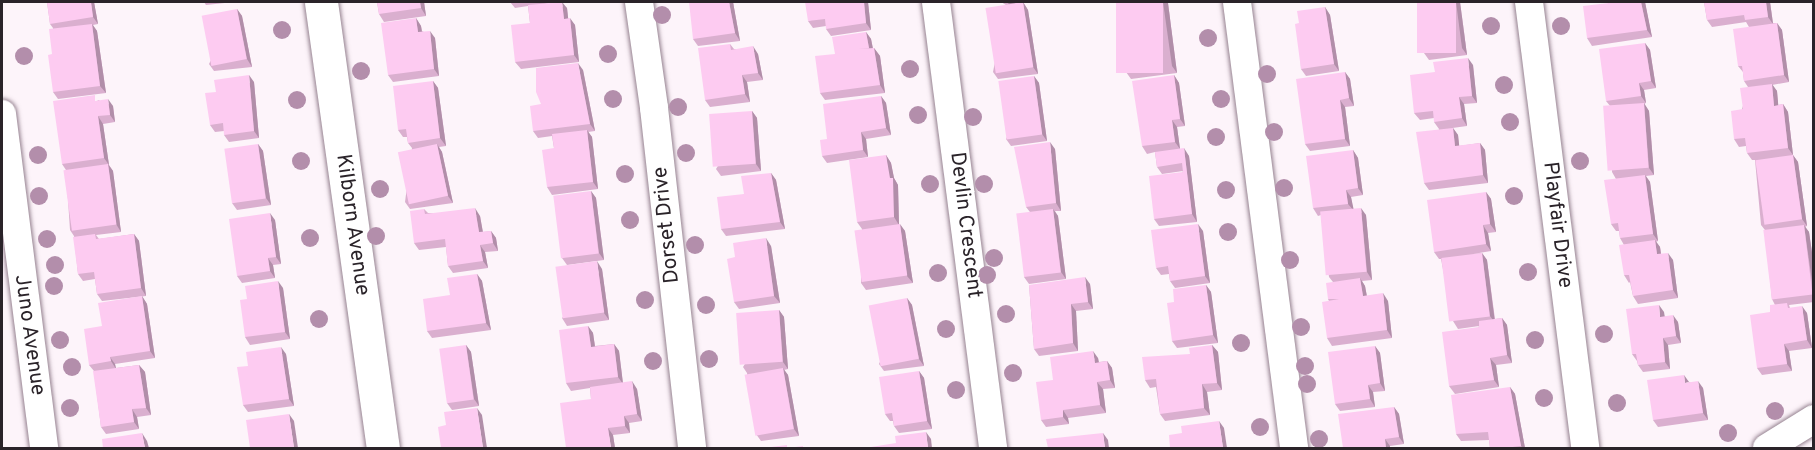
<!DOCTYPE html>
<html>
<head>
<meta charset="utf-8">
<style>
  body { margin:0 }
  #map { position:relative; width:1815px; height:450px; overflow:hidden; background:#fdf4fa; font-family:Overpass,sans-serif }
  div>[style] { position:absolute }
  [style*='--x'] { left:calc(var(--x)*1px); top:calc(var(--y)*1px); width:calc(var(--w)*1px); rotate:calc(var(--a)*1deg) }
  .roads { filter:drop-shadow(0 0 2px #968391) drop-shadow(0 0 2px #968391) }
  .street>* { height:28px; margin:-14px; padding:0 14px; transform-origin:14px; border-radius:14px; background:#fff }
  .secondary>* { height:33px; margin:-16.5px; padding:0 16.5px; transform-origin:16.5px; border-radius:16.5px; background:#fff }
  .trees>* { width:18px; height:18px; margin:-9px; border-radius:50%; background:#b38eab }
  .wall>* { inset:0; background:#daafcf }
  .shaded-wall>* { inset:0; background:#b18ea9 }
  .building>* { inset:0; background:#fdcbf1; transform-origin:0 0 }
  span { translate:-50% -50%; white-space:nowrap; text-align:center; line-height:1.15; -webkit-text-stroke:4.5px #fff; paint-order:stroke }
  .street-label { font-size:21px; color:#2a2329 }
  .frame { position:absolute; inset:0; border:3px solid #2a2329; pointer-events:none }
</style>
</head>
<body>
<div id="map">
  <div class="roads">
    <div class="street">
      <i style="--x:639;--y:2;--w:107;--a:81.9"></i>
      <i style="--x:654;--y:108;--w:342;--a:83.6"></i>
      <i style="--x:936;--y:2;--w:450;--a:82.7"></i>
      <i style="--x:1237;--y:2;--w:450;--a:82.7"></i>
      <i style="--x:1529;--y:2;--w:450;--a:82.8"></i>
      <i style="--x:2;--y:114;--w:337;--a:82.8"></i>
      <i style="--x:1767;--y:448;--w:55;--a:-31.7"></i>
    </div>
    <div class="secondary">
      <i style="--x:321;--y:2;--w:450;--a:82.1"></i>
    </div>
  </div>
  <div class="trees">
    <i style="left:662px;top:15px"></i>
    <i style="left:1491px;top:26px"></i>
    <i style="left:1561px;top:26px"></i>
    <i style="left:282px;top:30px"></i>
    <i style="left:1208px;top:38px"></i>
    <i style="left:608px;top:54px"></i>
    <i style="left:24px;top:56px"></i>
    <i style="left:910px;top:69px"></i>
    <i style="left:361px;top:71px"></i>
    <i style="left:1267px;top:74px"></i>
    <i style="left:1504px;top:85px"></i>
    <i style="left:613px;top:99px"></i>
    <i style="left:1221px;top:99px"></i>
    <i style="left:297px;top:100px"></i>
    <i style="left:678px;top:107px"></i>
    <i style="left:918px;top:115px"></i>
    <i style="left:973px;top:117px"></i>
    <i style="left:1510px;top:122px"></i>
    <i style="left:1274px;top:132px"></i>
    <i style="left:1216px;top:137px"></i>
    <i style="left:686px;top:153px"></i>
    <i style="left:38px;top:155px"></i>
    <i style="left:301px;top:161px"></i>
    <i style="left:1580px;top:161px"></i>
    <i style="left:625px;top:174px"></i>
    <i style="left:930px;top:184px"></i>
    <i style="left:984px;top:184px"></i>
    <i style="left:1284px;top:188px"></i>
    <i style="left:380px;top:189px"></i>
    <i style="left:1226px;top:190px"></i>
    <i style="left:39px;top:196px"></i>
    <i style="left:1514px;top:196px"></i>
    <i style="left:630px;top:220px"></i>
    <i style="left:1228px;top:232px"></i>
    <i style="left:376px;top:236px"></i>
    <i style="left:310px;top:238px"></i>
    <i style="left:47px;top:239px"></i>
    <i style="left:695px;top:245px"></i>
    <i style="left:994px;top:258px"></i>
    <i style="left:1290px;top:260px"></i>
    <i style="left:55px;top:265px"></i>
    <i style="left:1528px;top:272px"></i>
    <i style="left:938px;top:273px"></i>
    <i style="left:987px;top:275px"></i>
    <i style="left:54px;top:286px"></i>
    <i style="left:645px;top:300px"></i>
    <i style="left:706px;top:305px"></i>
    <i style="left:1006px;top:314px"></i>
    <i style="left:319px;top:319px"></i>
    <i style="left:1301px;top:327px"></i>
    <i style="left:946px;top:329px"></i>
    <i style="left:1604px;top:334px"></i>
    <i style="left:60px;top:340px"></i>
    <i style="left:1535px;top:340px"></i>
    <i style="left:1241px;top:343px"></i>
    <i style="left:709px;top:359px"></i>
    <i style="left:653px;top:361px"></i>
    <i style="left:1305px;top:366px"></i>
    <i style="left:72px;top:367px"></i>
    <i style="left:1013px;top:373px"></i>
    <i style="left:1307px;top:384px"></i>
    <i style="left:956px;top:390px"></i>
    <i style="left:1544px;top:398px"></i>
    <i style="left:1617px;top:403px"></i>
    <i style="left:70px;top:408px"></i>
    <i style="left:1775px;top:411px"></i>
    <i style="left:1260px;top:427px"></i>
    <i style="left:1728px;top:433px"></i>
    <i style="left:1319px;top:439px"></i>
  </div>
  <div class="wall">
    <i style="clip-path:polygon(47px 2px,94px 2px,98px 24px,93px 25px,97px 31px,106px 93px,58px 99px,53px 92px,53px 28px,50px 24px)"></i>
    <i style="clip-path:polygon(204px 2px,234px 2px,206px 5px)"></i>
    <i style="clip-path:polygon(377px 2px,424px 2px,426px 16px,384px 22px,379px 14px)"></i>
    <i style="clip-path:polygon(510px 2px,544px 2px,545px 3px,567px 8px,568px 18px,575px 25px,579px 62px,521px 69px,515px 62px,530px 23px,528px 6px,515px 8px)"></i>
    <i style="clip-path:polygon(733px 2px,740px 41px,698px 46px,693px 39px)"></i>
    <i style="clip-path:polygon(868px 2px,871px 30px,831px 36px,826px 29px,826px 26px,813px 28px,808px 21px)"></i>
    <i style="clip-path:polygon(1001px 2px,1016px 2px,1015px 3px,1023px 2px,1028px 10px,1038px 74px,998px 79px,993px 72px,1006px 5px)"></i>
    <i style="clip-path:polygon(1115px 2px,1166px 2px,1168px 3px,1177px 73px,1131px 79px,1126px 72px,1117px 4px)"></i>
    <i style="clip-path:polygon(1417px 2px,1460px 2px,1467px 55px,1429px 60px,1424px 53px)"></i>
    <i style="clip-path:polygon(1609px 2px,1645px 2px,1652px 37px,1592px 46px,1587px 38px)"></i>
    <i style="clip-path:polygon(1704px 2px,1770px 2px,1773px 23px,1777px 23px,1782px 30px,1789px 82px,1772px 85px,1777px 91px,1778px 105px,1783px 104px,1788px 112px,1793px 155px,1798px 162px,1807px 226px,1805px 227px,1809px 232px,1814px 266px,1814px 302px,1789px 305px,1790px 308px,1807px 313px,1812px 348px,1789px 351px,1792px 371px,1762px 375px,1757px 368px,1770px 312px,1775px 305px,1772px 299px,1765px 230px,1761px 225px,1755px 160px,1752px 160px,1747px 153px,1746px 146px,1739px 147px,1734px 139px,1748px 87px,1744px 81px,1743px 72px,1738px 66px,1749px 27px,1746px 22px,1712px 27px,1707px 20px)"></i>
    <i style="clip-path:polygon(1325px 7px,1330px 15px,1339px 71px,1306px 76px,1301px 69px,1299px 23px)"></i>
    <i style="clip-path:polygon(237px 9px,242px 16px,252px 67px,214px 71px,209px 64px)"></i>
    <i style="clip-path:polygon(416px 18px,421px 26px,422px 31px,435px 38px,439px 76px,393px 82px,388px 75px)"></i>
    <i style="clip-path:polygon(866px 32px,871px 39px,873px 48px,874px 48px,880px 56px,885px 93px,825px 100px,820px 93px,835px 54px)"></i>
    <i style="clip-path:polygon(1645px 43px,1650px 50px,1656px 88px,1644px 90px,1646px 103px,1644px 104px,1649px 111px,1654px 175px,1646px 176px,1650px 182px,1658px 241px,1656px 242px,1660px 247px,1661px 254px,1673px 260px,1678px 298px,1638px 304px,1633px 296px,1630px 282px,1629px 283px,1624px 275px,1624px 245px,1620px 238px,1619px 231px,1616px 231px,1611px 224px,1616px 179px,1612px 172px,1611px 107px,1606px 101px)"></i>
    <i style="clip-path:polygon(730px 44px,734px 49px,758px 54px,763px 80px,747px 82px,750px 102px,710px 107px,705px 100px)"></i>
    <i style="clip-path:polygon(1473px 65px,1477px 103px,1464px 104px,1467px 126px,1445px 129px,1453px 128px,1458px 135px,1459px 146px,1480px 143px,1485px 150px,1488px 183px,1429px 190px,1424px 183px,1439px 129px,1434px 122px,1434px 118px,1420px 120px,1414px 113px,1435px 72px)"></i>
    <i style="clip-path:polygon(583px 70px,595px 131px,588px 132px,592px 137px,598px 189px,552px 195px,547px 187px,554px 148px,552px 136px,538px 138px,533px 131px,541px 104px)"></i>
    <i style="clip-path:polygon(1345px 72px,1350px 79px,1354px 106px,1345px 107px,1350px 146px,1310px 151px,1305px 144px)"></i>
    <i style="clip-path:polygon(1174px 75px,1179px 83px,1185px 126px,1177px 127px,1180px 149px,1189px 156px,1197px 222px,1159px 226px,1154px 219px,1183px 171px,1162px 174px,1157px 167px,1155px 152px,1147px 154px,1142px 146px)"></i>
    <i style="clip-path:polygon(1034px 76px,1039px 83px,1047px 141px,1011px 146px,1006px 139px)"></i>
    <i style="clip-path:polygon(433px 81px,438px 88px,446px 146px,439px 147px,442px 152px,453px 203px,410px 209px,405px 202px,412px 148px,408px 143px,407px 137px,403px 137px,398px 130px)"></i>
    <i style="clip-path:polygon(254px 82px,259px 138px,229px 142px,224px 135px,224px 131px,215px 132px,210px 125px,216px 92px)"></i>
    <i style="clip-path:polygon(881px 96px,886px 103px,891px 135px,866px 139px,868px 157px,827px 163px,822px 156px,827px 139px)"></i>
    <i style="clip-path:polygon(98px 100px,113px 106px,115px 122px,103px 124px,109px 165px,113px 171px,121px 232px,96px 235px,99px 239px,134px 234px,139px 241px,146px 296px,102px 301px,97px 294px,95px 279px,83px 281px,78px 274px,74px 236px,70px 230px,66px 170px,62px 164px)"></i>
    <i style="clip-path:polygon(752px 111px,757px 118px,761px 171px,721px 176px,716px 169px)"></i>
    <i style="clip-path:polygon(258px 144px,263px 151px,271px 205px,237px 210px,232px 203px)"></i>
    <i style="clip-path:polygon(1055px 149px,1061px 211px,1055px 211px,1058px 216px,1066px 279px,1029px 284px,1024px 277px,1030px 212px,1026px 207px)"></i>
    <i style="clip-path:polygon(1353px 150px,1358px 158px,1363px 195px,1351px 197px,1353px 209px,1366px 215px,1372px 280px,1362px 281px,1365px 286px,1367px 296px,1388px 301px,1392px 338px,1332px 346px,1327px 338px,1329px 301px,1328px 299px,1333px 282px,1329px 277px,1321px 215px,1318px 216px,1313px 208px)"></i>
    <i style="clip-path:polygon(886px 155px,891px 163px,894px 178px,898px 185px,899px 224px,905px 231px,913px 283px,866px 290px,861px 283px,862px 229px,857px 222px)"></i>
    <i style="clip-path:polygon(771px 173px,776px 180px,785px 229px,726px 236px,721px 229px,744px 194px)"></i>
    <i style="clip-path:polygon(591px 191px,596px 198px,604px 260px,567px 265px,562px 258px)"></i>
    <i style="clip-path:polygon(1486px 192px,1491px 199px,1496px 232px,1488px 233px,1491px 251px,1473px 254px,1482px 253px,1487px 260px,1495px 319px,1502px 318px,1507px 325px,1512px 363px,1496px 365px,1499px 387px,1455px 394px,1449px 386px,1479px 326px,1458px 329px,1453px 321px,1441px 259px,1439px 259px,1434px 252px)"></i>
    <i style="clip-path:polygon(424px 209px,428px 213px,480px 216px,483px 232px,491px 231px,496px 238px,498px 251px,485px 252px,488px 268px,453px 273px,448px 266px,446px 247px,419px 250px,414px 243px)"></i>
    <i style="clip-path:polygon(275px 220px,281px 264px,273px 265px,275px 278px,242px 283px,237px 276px)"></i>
    <i style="clip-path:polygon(1203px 231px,1210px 283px,1175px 288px,1170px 281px,1169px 274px,1161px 275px,1156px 268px)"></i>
    <i style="clip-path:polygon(771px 246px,780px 303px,739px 309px,734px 302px,735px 257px)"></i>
    <i style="clip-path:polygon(602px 269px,609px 320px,567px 326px,562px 318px)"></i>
    <i style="clip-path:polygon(477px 274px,482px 281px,491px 330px,432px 338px,427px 331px,450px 295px)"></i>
    <i style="clip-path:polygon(1090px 284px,1093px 309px,1076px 311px,1078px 351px,1039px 356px,1034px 349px,1029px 285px)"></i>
    <i style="clip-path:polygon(1206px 285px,1211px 292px,1218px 343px,1177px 348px,1172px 341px,1174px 302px)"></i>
    <i style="clip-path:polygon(283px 288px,290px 339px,250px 345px,245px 337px,247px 299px)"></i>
    <i style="clip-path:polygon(142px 296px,147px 304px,155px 358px,115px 364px,116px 368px,139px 365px,145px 372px,151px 415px,137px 417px,139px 429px,106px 434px,101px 427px,94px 371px,89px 365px,102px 326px)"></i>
    <i style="clip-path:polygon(907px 298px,912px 305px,924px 366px,884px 371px,879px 364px)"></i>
    <i style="clip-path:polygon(779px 310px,784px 317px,788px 369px,784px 370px,788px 375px,799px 436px,761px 441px,756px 434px,747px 373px,743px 367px)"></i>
    <i style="clip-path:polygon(1664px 312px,1664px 316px,1678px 322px,1681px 343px,1668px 345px,1670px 369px,1643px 372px,1638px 365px,1637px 361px,1632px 354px)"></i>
    <i style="clip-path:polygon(588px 326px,593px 333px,595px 346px,614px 344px,619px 351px,623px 383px,637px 389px,642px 421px,629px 423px,630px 433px,613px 435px,615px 448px,591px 399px,590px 388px,571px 391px,566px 383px)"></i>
    <i style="clip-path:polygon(466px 345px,471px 352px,479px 406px,452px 410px,447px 403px)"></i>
    <i style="clip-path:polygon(1212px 345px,1218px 352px,1222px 390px,1207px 392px,1210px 415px,1165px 421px,1160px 414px,1156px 387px,1150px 388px,1145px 380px,1190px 354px)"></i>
    <i style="clip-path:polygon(1375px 346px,1380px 353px,1385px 391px,1373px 392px,1375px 407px,1340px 411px,1335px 404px)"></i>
    <i style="clip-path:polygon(286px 354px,294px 406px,248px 412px,243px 405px,248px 366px)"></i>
    <i style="clip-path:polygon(1098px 358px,1099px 362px,1107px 361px,1112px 368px,1115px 388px,1103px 389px,1106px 413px,1068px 418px,1069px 424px,1046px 427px,1041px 420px,1053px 380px)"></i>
    <i style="clip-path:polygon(919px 371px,924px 378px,932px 429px,899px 433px,894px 426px,893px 421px,890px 421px,885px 414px)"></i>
    <i style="clip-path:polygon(1689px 382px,1703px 388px,1708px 420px,1658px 427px,1653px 420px)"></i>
    <i style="clip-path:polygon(1510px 387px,1515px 394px,1525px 448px,1490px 448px,1489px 440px,1461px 441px,1456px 434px)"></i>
    <i style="clip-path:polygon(1394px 407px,1399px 414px,1404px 444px,1390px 446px,1390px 448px,1343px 448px)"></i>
  </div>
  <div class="shaded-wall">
    <i style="clip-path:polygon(91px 2px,94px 2px,98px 24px,93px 17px)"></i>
    <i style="clip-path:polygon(420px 2px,424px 2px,426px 16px,421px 8px)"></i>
    <i style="clip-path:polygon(562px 2px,567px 8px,569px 26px,564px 19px)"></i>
    <i style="clip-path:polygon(729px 2px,733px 2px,740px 41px,735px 33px)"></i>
    <i style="clip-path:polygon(864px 2px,868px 2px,871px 30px,866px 23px)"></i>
    <i style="clip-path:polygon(1007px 2px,1016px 2px,1012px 8px)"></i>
    <i style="clip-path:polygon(1023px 2px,1028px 10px,1038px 74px,1033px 67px)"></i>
    <i style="clip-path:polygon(1163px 2px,1166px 2px,1168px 3px,1177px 73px,1172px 66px)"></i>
    <i style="clip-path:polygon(1456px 2px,1460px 2px,1467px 55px,1462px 48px)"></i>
    <i style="clip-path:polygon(1641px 2px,1645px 2px,1652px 37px,1647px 30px)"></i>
    <i style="clip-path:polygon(1766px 2px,1770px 2px,1773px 24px,1768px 17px)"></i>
    <i style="clip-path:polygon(1325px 7px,1330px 15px,1339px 71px,1334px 64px)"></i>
    <i style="clip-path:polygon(237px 9px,242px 16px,252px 67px,247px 59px)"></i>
    <i style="clip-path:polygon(416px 18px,421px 26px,423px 39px,418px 32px)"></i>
    <i style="clip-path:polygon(570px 18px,575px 25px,579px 62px,574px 55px)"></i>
    <i style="clip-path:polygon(1777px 23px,1782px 30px,1789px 82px,1784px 75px)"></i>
    <i style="clip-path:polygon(92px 24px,97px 31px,106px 93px,100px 86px)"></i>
    <i style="clip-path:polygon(430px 31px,435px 38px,439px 76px,434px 69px)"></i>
    <i style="clip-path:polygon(866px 32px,871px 39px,874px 55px,869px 48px)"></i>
    <i style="clip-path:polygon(1645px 43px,1650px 50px,1656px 88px,1651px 81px)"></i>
    <i style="clip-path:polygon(753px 46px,758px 54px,763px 80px,758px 73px)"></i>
    <i style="clip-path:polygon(874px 48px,880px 56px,885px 93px,880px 85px)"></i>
    <i style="clip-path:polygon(1468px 58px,1473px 65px,1477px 103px,1472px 96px)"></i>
    <i style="clip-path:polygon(578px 63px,583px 70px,595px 131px,590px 124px)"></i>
    <i style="clip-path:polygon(1345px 72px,1350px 79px,1354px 106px,1349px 98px)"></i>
    <i style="clip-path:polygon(249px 75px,254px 82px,259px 138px,254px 131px)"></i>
    <i style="clip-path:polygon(742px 75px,747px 82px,750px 102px,745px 94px)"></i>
    <i style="clip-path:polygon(1174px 75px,1179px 83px,1185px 126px,1180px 119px)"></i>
    <i style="clip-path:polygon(1034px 76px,1039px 83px,1047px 141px,1042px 134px)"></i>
    <i style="clip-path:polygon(433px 81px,438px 88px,446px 146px,440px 138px)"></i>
    <i style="clip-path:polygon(1639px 83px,1644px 90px,1646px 103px,1641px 96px)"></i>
    <i style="clip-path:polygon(1772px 84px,1777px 91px,1779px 113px,1774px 106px)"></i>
    <i style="clip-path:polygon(881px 96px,886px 103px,891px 135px,886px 128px)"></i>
    <i style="clip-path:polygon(1459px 97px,1464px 104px,1467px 126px,1462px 118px)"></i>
    <i style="clip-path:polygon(108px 99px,113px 106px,115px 122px,110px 115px)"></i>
    <i style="clip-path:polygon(1340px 100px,1345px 107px,1350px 146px,1345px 139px)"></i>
    <i style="clip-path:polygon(1644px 103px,1649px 111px,1654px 175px,1649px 168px)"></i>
    <i style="clip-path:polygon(1783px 104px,1788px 112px,1793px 155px,1798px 162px,1807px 226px,1802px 219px,1793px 155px,1788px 148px)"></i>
    <i style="clip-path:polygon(752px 111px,757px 118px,761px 171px,756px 164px)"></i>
    <i style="clip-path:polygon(98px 116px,103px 124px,109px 165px,104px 158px)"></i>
    <i style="clip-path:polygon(1172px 120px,1177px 127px,1180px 149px,1175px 142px)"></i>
    <i style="clip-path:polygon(1453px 128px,1458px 135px,1460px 153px,1455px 146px)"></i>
    <i style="clip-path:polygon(587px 130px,592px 137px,598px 189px,593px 182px)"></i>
    <i style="clip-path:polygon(861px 132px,866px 139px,868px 157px,863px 150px)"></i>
    <i style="clip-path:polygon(1050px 142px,1055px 149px,1061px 211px,1056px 203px)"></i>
    <i style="clip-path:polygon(1480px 143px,1485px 150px,1488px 183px,1483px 175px)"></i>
    <i style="clip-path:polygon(258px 144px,263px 151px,271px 205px,266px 198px)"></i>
    <i style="clip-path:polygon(437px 144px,442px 152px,453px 203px,448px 196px)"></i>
    <i style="clip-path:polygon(1184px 148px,1189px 156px,1197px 222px,1192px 214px)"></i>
    <i style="clip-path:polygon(1353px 150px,1358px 158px,1363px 195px,1358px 188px)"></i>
    <i style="clip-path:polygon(886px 155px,891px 163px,894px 178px,898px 185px,899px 225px,894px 217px)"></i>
    <i style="clip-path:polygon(108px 164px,113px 171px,121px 232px,116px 224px)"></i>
    <i style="clip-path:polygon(771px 173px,776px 180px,785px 229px,780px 222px)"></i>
    <i style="clip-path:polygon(1645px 175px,1650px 182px,1658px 241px,1653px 234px)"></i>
    <i style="clip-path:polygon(1346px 190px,1351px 197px,1354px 211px,1348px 204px)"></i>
    <i style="clip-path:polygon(591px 191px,596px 198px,604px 260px,599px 253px)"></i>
    <i style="clip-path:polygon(1486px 192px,1491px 199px,1496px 232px,1490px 224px)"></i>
    <i style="clip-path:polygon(475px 208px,480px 216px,484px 239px,479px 232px)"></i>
    <i style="clip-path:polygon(1361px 208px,1366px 215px,1372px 280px,1367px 272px)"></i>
    <i style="clip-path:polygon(1053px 209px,1058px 216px,1066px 279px,1061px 272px)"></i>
    <i style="clip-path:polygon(270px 213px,275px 220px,281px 264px,276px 257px)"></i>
    <i style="clip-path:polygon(900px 224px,905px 231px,913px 283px,907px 276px)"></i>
    <i style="clip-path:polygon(1198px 224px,1203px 231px,1210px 283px,1205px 276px)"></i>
    <i style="clip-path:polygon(1483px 225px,1488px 233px,1491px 251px,1486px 244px)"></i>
    <i style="clip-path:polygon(1804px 225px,1809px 232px,1814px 266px,1814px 295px)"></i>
    <i style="clip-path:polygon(491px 231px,496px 238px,498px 251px,493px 243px)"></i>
    <i style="clip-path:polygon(134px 234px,139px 241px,146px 296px,141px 288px)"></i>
    <i style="clip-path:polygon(766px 238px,771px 246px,780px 303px,774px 296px)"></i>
    <i style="clip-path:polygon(1655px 240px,1660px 247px,1662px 261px,1657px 254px)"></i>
    <i style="clip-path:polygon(480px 245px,485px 252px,488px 268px,483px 261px)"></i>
    <i style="clip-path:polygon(1482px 253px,1487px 260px,1495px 323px,1490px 316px)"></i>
    <i style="clip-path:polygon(1668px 253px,1673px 260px,1678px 298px,1673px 290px)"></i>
    <i style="clip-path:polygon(268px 258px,273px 265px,275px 278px,270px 271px)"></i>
    <i style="clip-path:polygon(597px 261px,602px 269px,609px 320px,604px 313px)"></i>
    <i style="clip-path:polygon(477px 274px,482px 281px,491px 330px,486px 323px)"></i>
    <i style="clip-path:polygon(1085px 277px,1090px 284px,1093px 309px,1088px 302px)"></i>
    <i style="clip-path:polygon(1360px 278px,1365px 286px,1368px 303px,1363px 296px)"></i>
    <i style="clip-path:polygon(278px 281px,283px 288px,290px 339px,285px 332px)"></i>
    <i style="clip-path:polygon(1206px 285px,1211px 292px,1218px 343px,1213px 335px)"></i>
    <i style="clip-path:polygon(1383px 293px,1388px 301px,1392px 338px,1387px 330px)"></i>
    <i style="clip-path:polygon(142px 296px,147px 304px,155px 358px,150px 351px)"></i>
    <i style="clip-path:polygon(907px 298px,912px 305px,924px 366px,919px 359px)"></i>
    <i style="clip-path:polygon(1071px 304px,1076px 311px,1078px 351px,1073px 343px)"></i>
    <i style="clip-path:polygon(1659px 305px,1664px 312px,1666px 324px,1660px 317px)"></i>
    <i style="clip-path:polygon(1802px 306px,1807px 313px,1812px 348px,1807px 340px)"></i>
    <i style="clip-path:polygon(779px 310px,784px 317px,788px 369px,783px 362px)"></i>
    <i style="clip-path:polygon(1673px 315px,1678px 322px,1681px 343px,1676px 336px)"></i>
    <i style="clip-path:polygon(1502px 318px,1507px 325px,1512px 363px,1507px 355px)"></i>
    <i style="clip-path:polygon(588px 326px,593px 333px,596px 354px,591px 347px)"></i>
    <i style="clip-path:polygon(1663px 338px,1668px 345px,1670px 369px,1665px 362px)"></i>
    <i style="clip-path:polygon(614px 344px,619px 351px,623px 384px,618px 377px)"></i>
    <i style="clip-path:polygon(1784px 344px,1789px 351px,1792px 371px,1787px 364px)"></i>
    <i style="clip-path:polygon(466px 345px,471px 352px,479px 406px,474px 399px)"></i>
    <i style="clip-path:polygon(1212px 345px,1218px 352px,1222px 390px,1217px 383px)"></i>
    <i style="clip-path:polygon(1375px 346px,1380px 353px,1385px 391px,1380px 383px)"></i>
    <i style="clip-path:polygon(281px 347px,286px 354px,294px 406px,289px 399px)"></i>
    <i style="clip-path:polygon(1093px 351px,1098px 358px,1100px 370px,1095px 363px)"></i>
    <i style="clip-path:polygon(110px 357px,115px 364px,116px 369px,111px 361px)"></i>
    <i style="clip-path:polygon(1490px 358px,1496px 365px,1499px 387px,1494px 380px)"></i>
    <i style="clip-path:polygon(1107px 361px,1112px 368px,1115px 388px,1110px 380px)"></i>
    <i style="clip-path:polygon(139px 365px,145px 372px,151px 415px,146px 408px)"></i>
    <i style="clip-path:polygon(783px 368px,788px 375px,799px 436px,794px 429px)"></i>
    <i style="clip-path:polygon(919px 371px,924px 378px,932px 429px,927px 421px)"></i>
    <i style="clip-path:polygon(1684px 375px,1689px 382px,1685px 383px)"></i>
    <i style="clip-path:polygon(632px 381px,637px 389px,642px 421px,637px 414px)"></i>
    <i style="clip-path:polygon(1698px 381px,1703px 388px,1708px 420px,1703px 413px)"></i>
    <i style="clip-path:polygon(1097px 382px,1103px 389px,1106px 413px,1100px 405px)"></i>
    <i style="clip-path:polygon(1202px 384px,1207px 392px,1210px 415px,1204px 408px)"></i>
    <i style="clip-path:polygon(1368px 385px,1373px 392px,1375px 407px,1370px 399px)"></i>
    <i style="clip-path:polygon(1510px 387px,1515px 394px,1525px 448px,1523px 448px,1521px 446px)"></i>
    <i style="clip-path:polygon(1394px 407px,1399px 414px,1404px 444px,1399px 437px)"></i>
    <i style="clip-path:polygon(477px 408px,482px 415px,487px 448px,483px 448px)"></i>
    <i style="clip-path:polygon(132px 409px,137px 417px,139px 429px,134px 422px)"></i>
    <i style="clip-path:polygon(1063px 410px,1068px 418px,1069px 424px,1063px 417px)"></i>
    <i style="clip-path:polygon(289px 414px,294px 421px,298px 448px,294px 448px)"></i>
    <i style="clip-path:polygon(624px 416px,629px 423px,630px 433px,625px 426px)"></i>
    <i style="clip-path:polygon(1219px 421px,1224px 428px,1227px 448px,1223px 448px)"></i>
    <i style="clip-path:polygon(608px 428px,613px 435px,615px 448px,611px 448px)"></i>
    <i style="clip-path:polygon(926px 432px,931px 439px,932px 448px,928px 448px)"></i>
    <i style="clip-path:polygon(142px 433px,147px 441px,149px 448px,145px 448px)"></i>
    <i style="clip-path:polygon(1103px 433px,1108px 440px,1109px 448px,1105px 448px)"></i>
    <i style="clip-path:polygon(1385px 439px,1390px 446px,1390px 448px,1386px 448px)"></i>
  </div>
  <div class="building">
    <i style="clip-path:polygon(47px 2px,91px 2px,93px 17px,50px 24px)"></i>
    <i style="clip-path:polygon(377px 2px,420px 2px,421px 8px,379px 14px)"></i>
    <i style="clip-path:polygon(562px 2px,564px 19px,570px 18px,574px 55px,515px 62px,511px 25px,530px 23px,528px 5px)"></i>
    <i style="clip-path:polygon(689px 2px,729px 2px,735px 33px,693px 39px)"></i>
    <i style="clip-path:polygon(805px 2px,864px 2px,866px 23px,826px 29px,825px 19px,808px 21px)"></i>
    <i style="left:1023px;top:2px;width:66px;height:38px;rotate:81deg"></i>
    <i style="left:1116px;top:2px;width:47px;height:71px"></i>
    <i style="left:1417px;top:2px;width:39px;height:51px"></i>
    <i style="clip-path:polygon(1609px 2px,1641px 2px,1647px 30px,1587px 38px,1583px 6px,1609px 3px)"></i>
    <i style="clip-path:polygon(1704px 2px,1766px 2px,1768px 17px,1745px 20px,1744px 15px,1707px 20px)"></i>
    <i style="clip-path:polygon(1325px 7px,1334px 64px,1301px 69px,1295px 24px,1299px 23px,1297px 11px)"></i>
    <i style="left:237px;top:9px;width:51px;height:36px;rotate:79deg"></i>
    <i style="clip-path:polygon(416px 18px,418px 32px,430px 31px,434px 69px,388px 75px,381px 23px)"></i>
    <i style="clip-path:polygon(1777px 23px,1784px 75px,1744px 81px,1742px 66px,1738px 66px,1733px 29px)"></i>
    <i style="clip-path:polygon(92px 24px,100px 86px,53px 92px,48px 55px,52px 54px,49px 29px)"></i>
    <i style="clip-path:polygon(866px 32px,869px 48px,858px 49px,874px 48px,880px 85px,820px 93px,815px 56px,835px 54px,832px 37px)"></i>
    <i style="clip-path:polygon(1645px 43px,1651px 81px,1639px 83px,1641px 96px,1606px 101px,1599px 49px)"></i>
    <i style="clip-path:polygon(730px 44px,731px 50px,753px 46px,758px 73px,742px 75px,745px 94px,705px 100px,698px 48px)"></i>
    <i style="clip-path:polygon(1468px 58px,1472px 96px,1459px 97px,1462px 118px,1434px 122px,1433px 111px,1414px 113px,1410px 75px,1435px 72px,1433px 62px)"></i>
    <i style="clip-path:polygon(578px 63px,590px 124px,533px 131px,530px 106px,541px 104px,536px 92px,536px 68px)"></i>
    <i style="clip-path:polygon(1345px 72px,1349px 98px,1340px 100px,1345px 139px,1305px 144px,1296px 79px)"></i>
    <i style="clip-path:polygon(249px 75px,254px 131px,224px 135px,223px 123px,210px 125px,205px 93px,216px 92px,214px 80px)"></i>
    <i style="clip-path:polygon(1174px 75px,1180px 119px,1172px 120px,1175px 142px,1142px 146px,1132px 81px)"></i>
    <i style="left:1034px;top:76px;width:59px;height:36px;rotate:82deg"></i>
    <i style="clip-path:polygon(433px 81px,440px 138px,408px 143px,406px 129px,398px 130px,393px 86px)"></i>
    <i style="clip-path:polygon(1772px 84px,1774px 106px,1783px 104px,1788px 148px,1747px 153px,1745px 138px,1734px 139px,1731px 111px,1743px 109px,1740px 88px)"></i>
    <i style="clip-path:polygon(95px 95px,95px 101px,108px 99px,110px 115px,98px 116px,104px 158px,62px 164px,53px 101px)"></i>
    <i style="clip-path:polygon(881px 96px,886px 128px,861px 132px,863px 150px,822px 156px,820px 140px,827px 139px,823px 104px)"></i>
    <i style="left:1644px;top:103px;width:65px;height:41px;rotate:86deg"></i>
    <i style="left:752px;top:111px;width:53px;height:43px;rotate:86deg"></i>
    <i style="clip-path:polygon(1453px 128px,1455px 146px,1480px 143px,1483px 175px,1424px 183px,1416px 132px)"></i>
    <i style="clip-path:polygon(587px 130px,593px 182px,547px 187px,542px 150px,554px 148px,552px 134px)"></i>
    <i style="clip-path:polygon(1050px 142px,1056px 203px,1026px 207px,1014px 147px)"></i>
    <i style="left:258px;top:144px;width:55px;height:34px;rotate:82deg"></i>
    <i style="left:437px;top:144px;width:53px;height:40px;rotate:78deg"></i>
    <i style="clip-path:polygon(1184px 148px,1192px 214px,1154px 219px,1149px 176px,1183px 172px,1182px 163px,1157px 167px,1155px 152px)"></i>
    <i style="clip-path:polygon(1353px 150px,1358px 188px,1346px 190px,1348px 204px,1313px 208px,1306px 156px)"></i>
    <i style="clip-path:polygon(886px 155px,890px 178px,893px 178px,894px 217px,857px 222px,849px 160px)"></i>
    <i style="left:1793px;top:155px;width:65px;height:38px;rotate:82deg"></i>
    <i style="left:108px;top:164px;width:61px;height:45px;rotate:82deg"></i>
    <i style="clip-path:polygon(771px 173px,780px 222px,721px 229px,717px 197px,744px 194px,741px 176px)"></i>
    <i style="clip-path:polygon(1645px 175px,1653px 234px,1620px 238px,1618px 223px,1611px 224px,1604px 180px)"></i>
    <i style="left:591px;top:191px;width:63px;height:38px;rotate:83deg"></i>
    <i style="clip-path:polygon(1486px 192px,1490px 224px,1483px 225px,1486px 244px,1434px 252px,1427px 200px)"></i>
    <i style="clip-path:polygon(475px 208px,479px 232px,491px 231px,493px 243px,480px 245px,483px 261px,448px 266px,445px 239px,414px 243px,410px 211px,424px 209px,425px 214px)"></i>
    <i style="left:1361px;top:208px;width:64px;height:41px;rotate:85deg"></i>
    <i style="left:1053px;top:209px;width:64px;height:37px;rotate:83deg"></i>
    <i style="clip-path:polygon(270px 213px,276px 257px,268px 258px,270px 271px,237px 276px,229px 219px)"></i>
    <i style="left:900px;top:224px;width:52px;height:46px;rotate:82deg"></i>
    <i style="clip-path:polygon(1198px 224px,1205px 276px,1170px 281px,1168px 266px,1156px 268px,1151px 230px)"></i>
    <i style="left:1804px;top:225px;width:70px;height:41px;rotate:83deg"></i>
    <i style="clip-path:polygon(95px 234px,96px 239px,134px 234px,141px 288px,97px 294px,94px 272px,78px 274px,73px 237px)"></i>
    <i style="clip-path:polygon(766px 238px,774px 296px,734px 302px,727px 259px,735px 257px,733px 243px)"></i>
    <i style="clip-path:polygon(1655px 240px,1657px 254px,1668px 253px,1673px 290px,1633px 296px,1629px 275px,1624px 275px,1619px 245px)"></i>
    <i style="left:1482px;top:253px;width:64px;height:41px;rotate:83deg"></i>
    <i style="left:597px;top:261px;width:52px;height:42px;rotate:82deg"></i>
    <i style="clip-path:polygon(477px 274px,486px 323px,427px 331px,423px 299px,450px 295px,447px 278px)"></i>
    <i style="clip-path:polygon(1085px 277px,1088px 302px,1071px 304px,1073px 343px,1034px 349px,1029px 285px)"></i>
    <i style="clip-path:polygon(1360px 278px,1363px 296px,1383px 293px,1387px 330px,1327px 338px,1322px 302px,1339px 299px,1328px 299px,1326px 283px)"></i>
    <i style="clip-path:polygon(278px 281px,285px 332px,245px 337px,240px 300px,247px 299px,245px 286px)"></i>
    <i style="clip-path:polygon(1206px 285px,1213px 335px,1172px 341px,1167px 303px,1174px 302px,1173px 289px)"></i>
    <i style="clip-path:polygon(142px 296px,150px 351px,110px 357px,111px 361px,89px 365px,84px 329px,102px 326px,98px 303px)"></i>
    <i style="left:907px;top:298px;width:62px;height:39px;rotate:79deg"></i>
    <i style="clip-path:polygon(1787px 303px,1788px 308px,1802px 306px,1807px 340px,1784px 344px,1787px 364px,1757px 368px,1750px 315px,1770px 312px,1770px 305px)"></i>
    <i style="clip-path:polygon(1659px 305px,1660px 317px,1673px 315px,1676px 336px,1663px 338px,1665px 362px,1638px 365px,1636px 354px,1632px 354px,1626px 309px)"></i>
    <i style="left:779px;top:310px;width:52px;height:43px;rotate:86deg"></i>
    <i style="clip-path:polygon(1502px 318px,1507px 355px,1490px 358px,1494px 380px,1449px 386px,1442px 332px,1479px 327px,1479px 321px)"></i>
    <i style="clip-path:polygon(588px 326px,591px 347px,614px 344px,618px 377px,566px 383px,559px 330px)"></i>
    <i style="left:466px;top:345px;width:55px;height:27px;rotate:82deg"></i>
    <i style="clip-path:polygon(1212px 345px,1217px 383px,1202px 384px,1204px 408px,1160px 414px,1156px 379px,1145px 380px,1142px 357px,1190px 354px,1189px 348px)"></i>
    <i style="clip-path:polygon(1375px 346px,1380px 383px,1368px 385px,1370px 399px,1335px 404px,1328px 352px)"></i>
    <i style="clip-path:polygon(281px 347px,289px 399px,243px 405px,237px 367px,248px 366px,246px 352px)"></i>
    <i style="clip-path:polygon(1093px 351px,1095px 363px,1107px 361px,1110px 380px,1097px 382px,1100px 405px,1063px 410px,1063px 417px,1041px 420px,1036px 382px,1053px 380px,1050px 357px)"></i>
    <i style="clip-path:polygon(139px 365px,146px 408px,132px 409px,134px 422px,101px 427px,93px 371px)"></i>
    <i style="left:783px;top:368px;width:62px;height:39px;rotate:80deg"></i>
    <i style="clip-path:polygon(919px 371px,927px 421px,894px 426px,892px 413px,885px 414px,879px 377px)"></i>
    <i style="clip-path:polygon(1684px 375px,1685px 383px,1698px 381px,1703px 413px,1653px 420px,1647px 380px)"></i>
    <i style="clip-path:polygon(632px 381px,637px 414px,624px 416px,625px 426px,608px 428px,611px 448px,566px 448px,560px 403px,591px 399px,590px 387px)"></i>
    <i style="clip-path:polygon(1510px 387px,1521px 446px,1504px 448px,1490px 448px,1488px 432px,1456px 434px,1451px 395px)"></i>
    <i style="clip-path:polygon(1394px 407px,1399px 437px,1385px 439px,1386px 448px,1343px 448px,1338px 414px)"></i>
    <i style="clip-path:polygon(477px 408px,483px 448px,441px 448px,438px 427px,446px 425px,444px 412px)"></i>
    <i style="clip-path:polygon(289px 414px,294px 448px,250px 448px,246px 420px)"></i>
    <i style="clip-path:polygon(1219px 421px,1223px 448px,1170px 448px,1169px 435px,1182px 433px,1181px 426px)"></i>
    <i style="clip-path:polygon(926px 432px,928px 448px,871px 448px,871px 447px,896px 443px,895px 436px)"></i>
    <i style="clip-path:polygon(142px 433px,145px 448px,103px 448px,102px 439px)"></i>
    <i style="clip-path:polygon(1103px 433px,1105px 448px,1048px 448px,1046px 439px)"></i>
    <i style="clip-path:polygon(787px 445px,787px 448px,803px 446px,803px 448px,763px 448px)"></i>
  </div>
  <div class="street-label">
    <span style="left:352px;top:225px;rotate:82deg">Kilborn Avenue</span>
    <span style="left:667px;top:225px;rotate:-96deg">Dorset Drive</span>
    <span style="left:965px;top:225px;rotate:83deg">Devlin Crescent</span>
    <span style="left:1557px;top:225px;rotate:83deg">Playfair Drive</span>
    <span style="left:29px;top:335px;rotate:82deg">Juno Avenue</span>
  </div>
  <div class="frame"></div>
</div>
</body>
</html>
